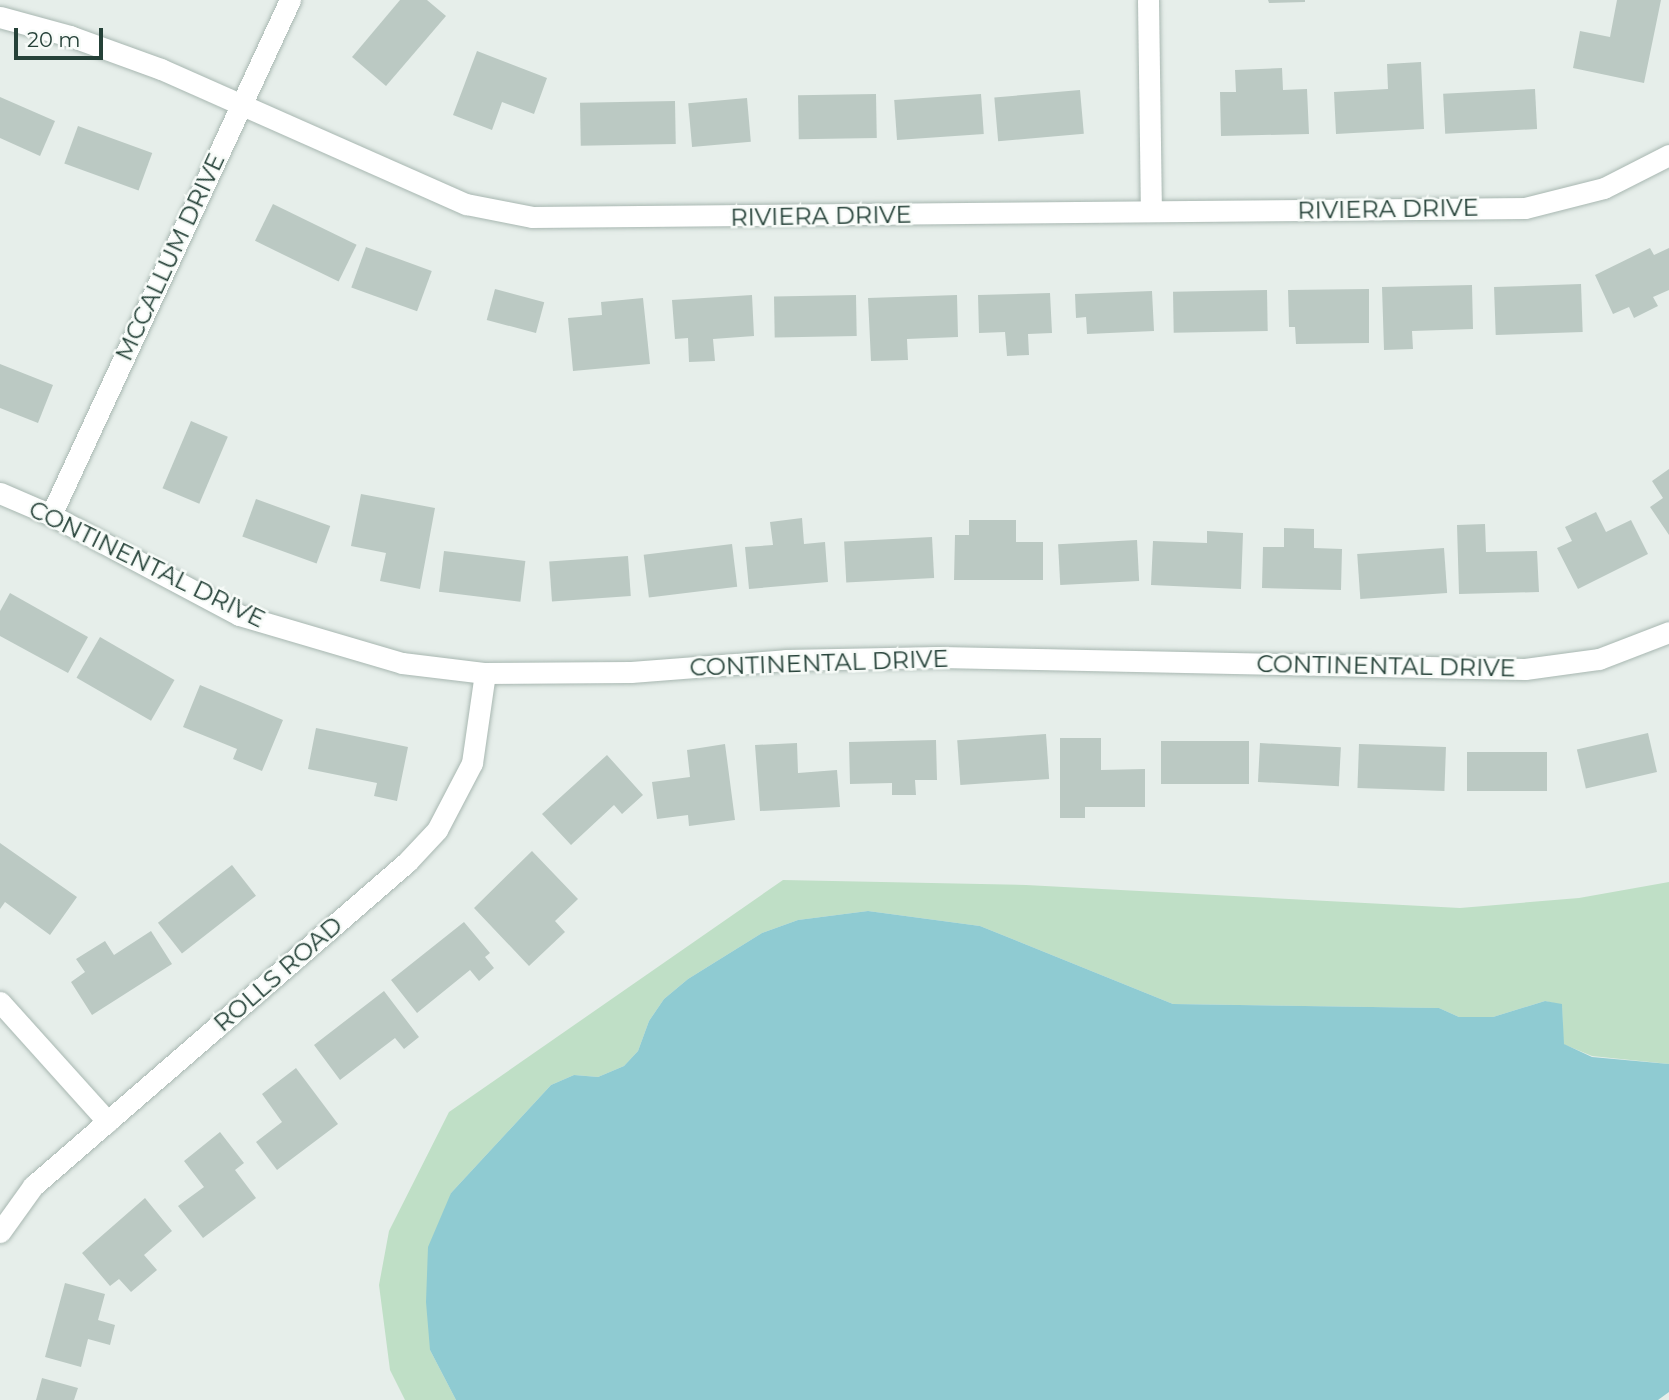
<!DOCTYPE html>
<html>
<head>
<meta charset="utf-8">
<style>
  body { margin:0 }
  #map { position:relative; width:1669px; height:1400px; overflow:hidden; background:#e6eeea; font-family:Montserrat,sans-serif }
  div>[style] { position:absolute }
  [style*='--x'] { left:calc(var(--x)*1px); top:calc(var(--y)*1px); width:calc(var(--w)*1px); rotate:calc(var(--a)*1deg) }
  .green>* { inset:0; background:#bfdfc6 }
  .water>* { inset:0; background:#8fcbd2 }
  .building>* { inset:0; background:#bbc9c3; transform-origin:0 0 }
  .roads { filter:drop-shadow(0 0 2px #a8b7b1) drop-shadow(0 0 2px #a8b7b1) }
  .minor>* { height:21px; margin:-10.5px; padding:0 10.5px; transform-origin:10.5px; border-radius:10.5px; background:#fff }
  span { translate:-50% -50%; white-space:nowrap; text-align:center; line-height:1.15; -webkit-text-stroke:5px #f7fbf8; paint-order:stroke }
  .street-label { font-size:24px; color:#254138 }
  .scale { position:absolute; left:14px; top:28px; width:89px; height:32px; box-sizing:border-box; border:4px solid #254138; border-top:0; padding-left:9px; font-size:21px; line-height:24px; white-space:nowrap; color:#254138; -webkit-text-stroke:5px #f7fbf8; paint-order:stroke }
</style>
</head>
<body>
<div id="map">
  <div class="green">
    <i style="clip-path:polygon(783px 880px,1026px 885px,1460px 908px,1579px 898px,1669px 882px,1669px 1064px,1592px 1056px,1563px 1044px,1562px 1005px,1545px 1001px,1493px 1017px,1459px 1017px,1439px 1008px,1173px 1004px,980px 926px,868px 911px,798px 920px,762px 933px,688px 979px,664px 999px,649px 1021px,638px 1051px,624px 1066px,598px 1077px,574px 1075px,551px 1085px,451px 1193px,430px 1350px,456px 1400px,405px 1400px,390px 1370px,379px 1285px,389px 1231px,449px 1112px)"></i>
  </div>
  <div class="water">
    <i style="clip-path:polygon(868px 911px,980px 926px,1173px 1004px,1439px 1008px,1459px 1017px,1493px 1017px,1545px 1001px,1562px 1004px,1564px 1044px,1592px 1057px,1669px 1064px,1669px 1392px,1658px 1400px,456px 1400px,430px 1350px,426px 1302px,428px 1247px,451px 1193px,551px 1085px,574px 1075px,598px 1077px,624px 1066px,638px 1051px,649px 1021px,664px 999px,688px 979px,762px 933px,798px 920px)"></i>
  </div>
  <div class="building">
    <i style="clip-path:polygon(400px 0,427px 0,446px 16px,386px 86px,352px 57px)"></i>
    <i style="clip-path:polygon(1268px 0,1305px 0,1305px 2px,1269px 3px)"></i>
    <i style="clip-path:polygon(1617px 0,1661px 0,1644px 83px,1573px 68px,1580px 31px,1610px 37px)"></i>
    <i style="clip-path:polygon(477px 51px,547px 78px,534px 114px,502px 102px,492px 130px,453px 115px)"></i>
    <i style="clip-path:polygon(1421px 62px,1424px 129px,1336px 134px,1334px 92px,1388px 89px,1387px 64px)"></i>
    <i style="clip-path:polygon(1282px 68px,1283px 90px,1307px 89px,1309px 134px,1221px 136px,1220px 92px,1236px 92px,1235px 70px)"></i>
    <i style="left:1535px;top:89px;width:40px;height:92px;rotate:87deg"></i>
    <i style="left:1080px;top:90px;width:44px;height:86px;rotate:85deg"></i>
    <i style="left:876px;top:94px;width:44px;height:78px;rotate:89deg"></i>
    <i style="left:981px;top:94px;width:40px;height:87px;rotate:86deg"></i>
    <i style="clip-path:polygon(0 97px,55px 121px,40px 156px,0 138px)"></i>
    <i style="left:747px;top:98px;width:44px;height:59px;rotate:85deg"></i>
    <i style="left:675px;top:101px;width:43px;height:95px;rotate:89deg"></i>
    <i style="left:78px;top:126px;width:79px;height:40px;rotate:20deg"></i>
    <i style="left:273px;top:204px;width:93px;height:41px;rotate:26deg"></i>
    <i style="left:366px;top:247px;width:70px;height:43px;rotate:20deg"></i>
    <i style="clip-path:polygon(1650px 248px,1654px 255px,1669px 248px,1669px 290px,1653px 297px,1658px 306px,1634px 318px,1629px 307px,1613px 314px,1595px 275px)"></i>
    <i style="left:1581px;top:284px;width:48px;height:87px;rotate:88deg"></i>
    <i style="clip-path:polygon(1472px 285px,1473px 329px,1412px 331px,1413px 349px,1384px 350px,1382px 287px)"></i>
    <i style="left:495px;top:289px;width:51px;height:32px;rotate:15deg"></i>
    <i style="clip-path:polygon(1369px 289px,1369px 343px,1296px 344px,1295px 327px,1289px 327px,1288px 290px)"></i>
    <i style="left:1267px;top:290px;width:41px;height:94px;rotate:89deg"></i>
    <i style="clip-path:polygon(1152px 291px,1154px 331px,1087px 334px,1086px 317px,1076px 318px,1075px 294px)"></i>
    <i style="clip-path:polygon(1050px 293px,1052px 333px,1028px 334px,1029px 355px,1007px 356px,1005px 332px,979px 333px,978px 295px)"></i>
    <i style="clip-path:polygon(752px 295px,754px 336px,713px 339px,715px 361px,689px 362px,688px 338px,675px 339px,672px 300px)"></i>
    <i style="left:856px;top:295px;width:41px;height:82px;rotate:89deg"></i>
    <i style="clip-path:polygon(957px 295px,958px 337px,907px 339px,908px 360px,871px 361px,868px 298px)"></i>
    <i style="clip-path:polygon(643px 298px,650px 364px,573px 371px,568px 318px,602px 315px,601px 302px)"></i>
    <i style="clip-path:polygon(0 364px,53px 385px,38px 423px,0 408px)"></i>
    <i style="left:191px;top:421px;width:40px;height:73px;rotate:23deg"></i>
    <i style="clip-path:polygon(1669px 469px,1669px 535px,1650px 507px,1663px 498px,1652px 481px)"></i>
    <i style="clip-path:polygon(361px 494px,435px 508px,420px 589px,380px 581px,386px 553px,351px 546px)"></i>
    <i style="left:256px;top:499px;width:79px;height:40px;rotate:20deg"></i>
    <i style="clip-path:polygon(1596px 512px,1606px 532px,1631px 520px,1648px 554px,1578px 589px,1557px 548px,1572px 541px,1565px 527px)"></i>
    <i style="clip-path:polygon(802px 518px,804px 544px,825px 542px,828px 582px,749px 589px,745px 547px,773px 545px,770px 522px)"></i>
    <i style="clip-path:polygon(969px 520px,1016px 520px,1016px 542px,1043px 542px,1043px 580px,954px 580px,955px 535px,969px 535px)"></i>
    <i style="clip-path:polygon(1485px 524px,1486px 552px,1537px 551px,1539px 592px,1459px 594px,1457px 525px)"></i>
    <i style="clip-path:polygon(1284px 528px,1314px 529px,1314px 548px,1342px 549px,1341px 590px,1262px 588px,1263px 547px,1284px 547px)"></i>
    <i style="clip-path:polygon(1207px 531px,1243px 533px,1241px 589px,1151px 585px,1153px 541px,1207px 543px)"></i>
    <i style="left:932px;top:537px;width:41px;height:88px;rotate:87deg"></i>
    <i style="left:1137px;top:540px;width:41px;height:79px;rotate:87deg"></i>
    <i style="left:732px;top:544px;width:43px;height:89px;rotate:83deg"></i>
    <i style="left:1444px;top:548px;width:45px;height:87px;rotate:86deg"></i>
    <i style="left:444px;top:551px;width:82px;height:41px;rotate:7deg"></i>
    <i style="left:628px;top:556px;width:40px;height:79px;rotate:86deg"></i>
    <i style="clip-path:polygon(10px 593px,88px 637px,68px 673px,0 636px,0 611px)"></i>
    <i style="left:100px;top:637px;width:86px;height:47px;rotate:30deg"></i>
    <i style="clip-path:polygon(200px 685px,283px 720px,262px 771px,233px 759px,237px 749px,183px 727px)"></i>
    <i style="clip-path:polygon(316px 728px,408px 747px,397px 801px,374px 796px,377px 783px,308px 769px)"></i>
    <i style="left:1648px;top:733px;width:40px;height:73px;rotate:77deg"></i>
    <i style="left:1046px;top:734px;width:45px;height:89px;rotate:86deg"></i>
    <i style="clip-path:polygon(1060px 738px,1101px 738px,1101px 770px,1145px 769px,1145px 807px,1085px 807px,1085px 818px,1060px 818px)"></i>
    <i style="clip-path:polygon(936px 740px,937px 780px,915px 780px,916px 795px,892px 795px,892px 783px,850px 784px,849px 742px)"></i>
    <i style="left:1249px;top:741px;width:43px;height:88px;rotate:90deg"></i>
    <i style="clip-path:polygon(797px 743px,798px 773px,837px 770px,840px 807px,760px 811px,755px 745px)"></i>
    <i style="left:1260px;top:743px;width:81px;height:39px;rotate:3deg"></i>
    <i style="clip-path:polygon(725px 744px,735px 820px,689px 826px,688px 815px,657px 819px,652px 782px,690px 777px,687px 750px)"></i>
    <i style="left:1359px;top:744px;width:87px;height:44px;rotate:2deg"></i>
    <i style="left:1467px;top:752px;width:80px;height:39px"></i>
    <i style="clip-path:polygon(607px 755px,643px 795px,622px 814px,614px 805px,571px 845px,542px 814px)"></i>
    <i style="clip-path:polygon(0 843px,77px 897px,50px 935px,5px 902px,0 909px)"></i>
    <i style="clip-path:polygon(532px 851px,578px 899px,555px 921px,565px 932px,529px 966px,474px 908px)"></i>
    <i style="left:232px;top:865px;width:39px;height:94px;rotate:52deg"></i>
    <i style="clip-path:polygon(464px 922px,490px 953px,485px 957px,494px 968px,479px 981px,470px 970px,417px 1013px,391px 980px)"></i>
    <i style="clip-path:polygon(151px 931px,172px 964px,92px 1015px,71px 982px,85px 972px,76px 959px,105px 941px,114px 955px)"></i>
    <i style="clip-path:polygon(384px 991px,419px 1037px,404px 1049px,395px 1038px,340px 1080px,314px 1045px)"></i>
    <i style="clip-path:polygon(296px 1068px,338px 1124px,277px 1170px,256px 1142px,282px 1122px,262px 1094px)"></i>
    <i style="clip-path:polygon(220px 1132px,244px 1163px,235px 1170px,256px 1198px,203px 1238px,178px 1206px,204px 1187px,184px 1161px)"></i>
    <i style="clip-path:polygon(145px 1198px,172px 1231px,144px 1255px,157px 1270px,131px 1292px,119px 1279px,110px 1286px,82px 1253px)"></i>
    <i style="clip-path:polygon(65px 1283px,105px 1294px,98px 1320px,115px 1325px,110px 1345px,88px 1339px,81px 1367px,45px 1357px)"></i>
    <i style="clip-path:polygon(42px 1378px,78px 1388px,74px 1400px,36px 1400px)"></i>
  </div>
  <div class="roads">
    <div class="minor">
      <i style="--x:1148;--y:0;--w:211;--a:89.2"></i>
      <i style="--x:0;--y:17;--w:73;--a:15.2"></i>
      <i style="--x:70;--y:36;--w:97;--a:19.9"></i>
      <i style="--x:161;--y:69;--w:334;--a:23.9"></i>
      <i style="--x:466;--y:204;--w:67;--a:11.1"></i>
      <i style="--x:532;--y:217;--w:993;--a:-0.52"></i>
      <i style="--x:1525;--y:208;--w:81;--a:-14.2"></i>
      <i style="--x:1604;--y:188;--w:73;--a:-26.9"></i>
      <i style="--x:0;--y:493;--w:56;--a:23.3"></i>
      <i style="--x:51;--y:515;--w:213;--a:28"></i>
      <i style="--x:239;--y:615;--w:170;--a:16.4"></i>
      <i style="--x:402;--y:663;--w:84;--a:6.9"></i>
      <i style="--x:485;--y:673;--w:146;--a:-0.4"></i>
      <i style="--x:631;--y:672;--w:155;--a:-4.4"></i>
      <i style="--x:786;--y:660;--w:154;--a:-1.1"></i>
      <i style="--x:940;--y:657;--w:585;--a:1.18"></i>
      <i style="--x:1525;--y:669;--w:75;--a:-7.7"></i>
      <i style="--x:1599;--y:659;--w:75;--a:-21.1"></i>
      <i style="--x:51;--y:515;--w:568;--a:-65.11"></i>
      <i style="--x:0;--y:1002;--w:161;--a:48"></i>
      <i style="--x:0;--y:1232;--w:57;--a:-54.3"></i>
      <i style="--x:33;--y:1186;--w:495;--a:-40.9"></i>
      <i style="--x:407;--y:862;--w:44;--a:-46.8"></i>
      <i style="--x:437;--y:830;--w:76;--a:-62.4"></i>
      <i style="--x:472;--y:763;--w:91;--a:-81.8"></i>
    </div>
  </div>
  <div class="street-label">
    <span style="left:1388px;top:209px;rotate:-1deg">RIVIERA DRIVE</span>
    <span style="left:821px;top:216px;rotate:-1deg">RIVIERA DRIVE</span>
    <span style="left:170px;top:257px;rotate:-65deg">MCCALLUM DRIVE</span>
    <span style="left:147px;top:564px;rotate:26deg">CONTINENTAL DRIVE</span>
    <span style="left:819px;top:663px;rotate:-2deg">CONTINENTAL DRIVE</span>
    <span style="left:1386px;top:666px;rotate:1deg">CONTINENTAL DRIVE</span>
    <span style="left:278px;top:974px;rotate:-41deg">ROLLS ROAD</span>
  </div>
  <div class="scale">20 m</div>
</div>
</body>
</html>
